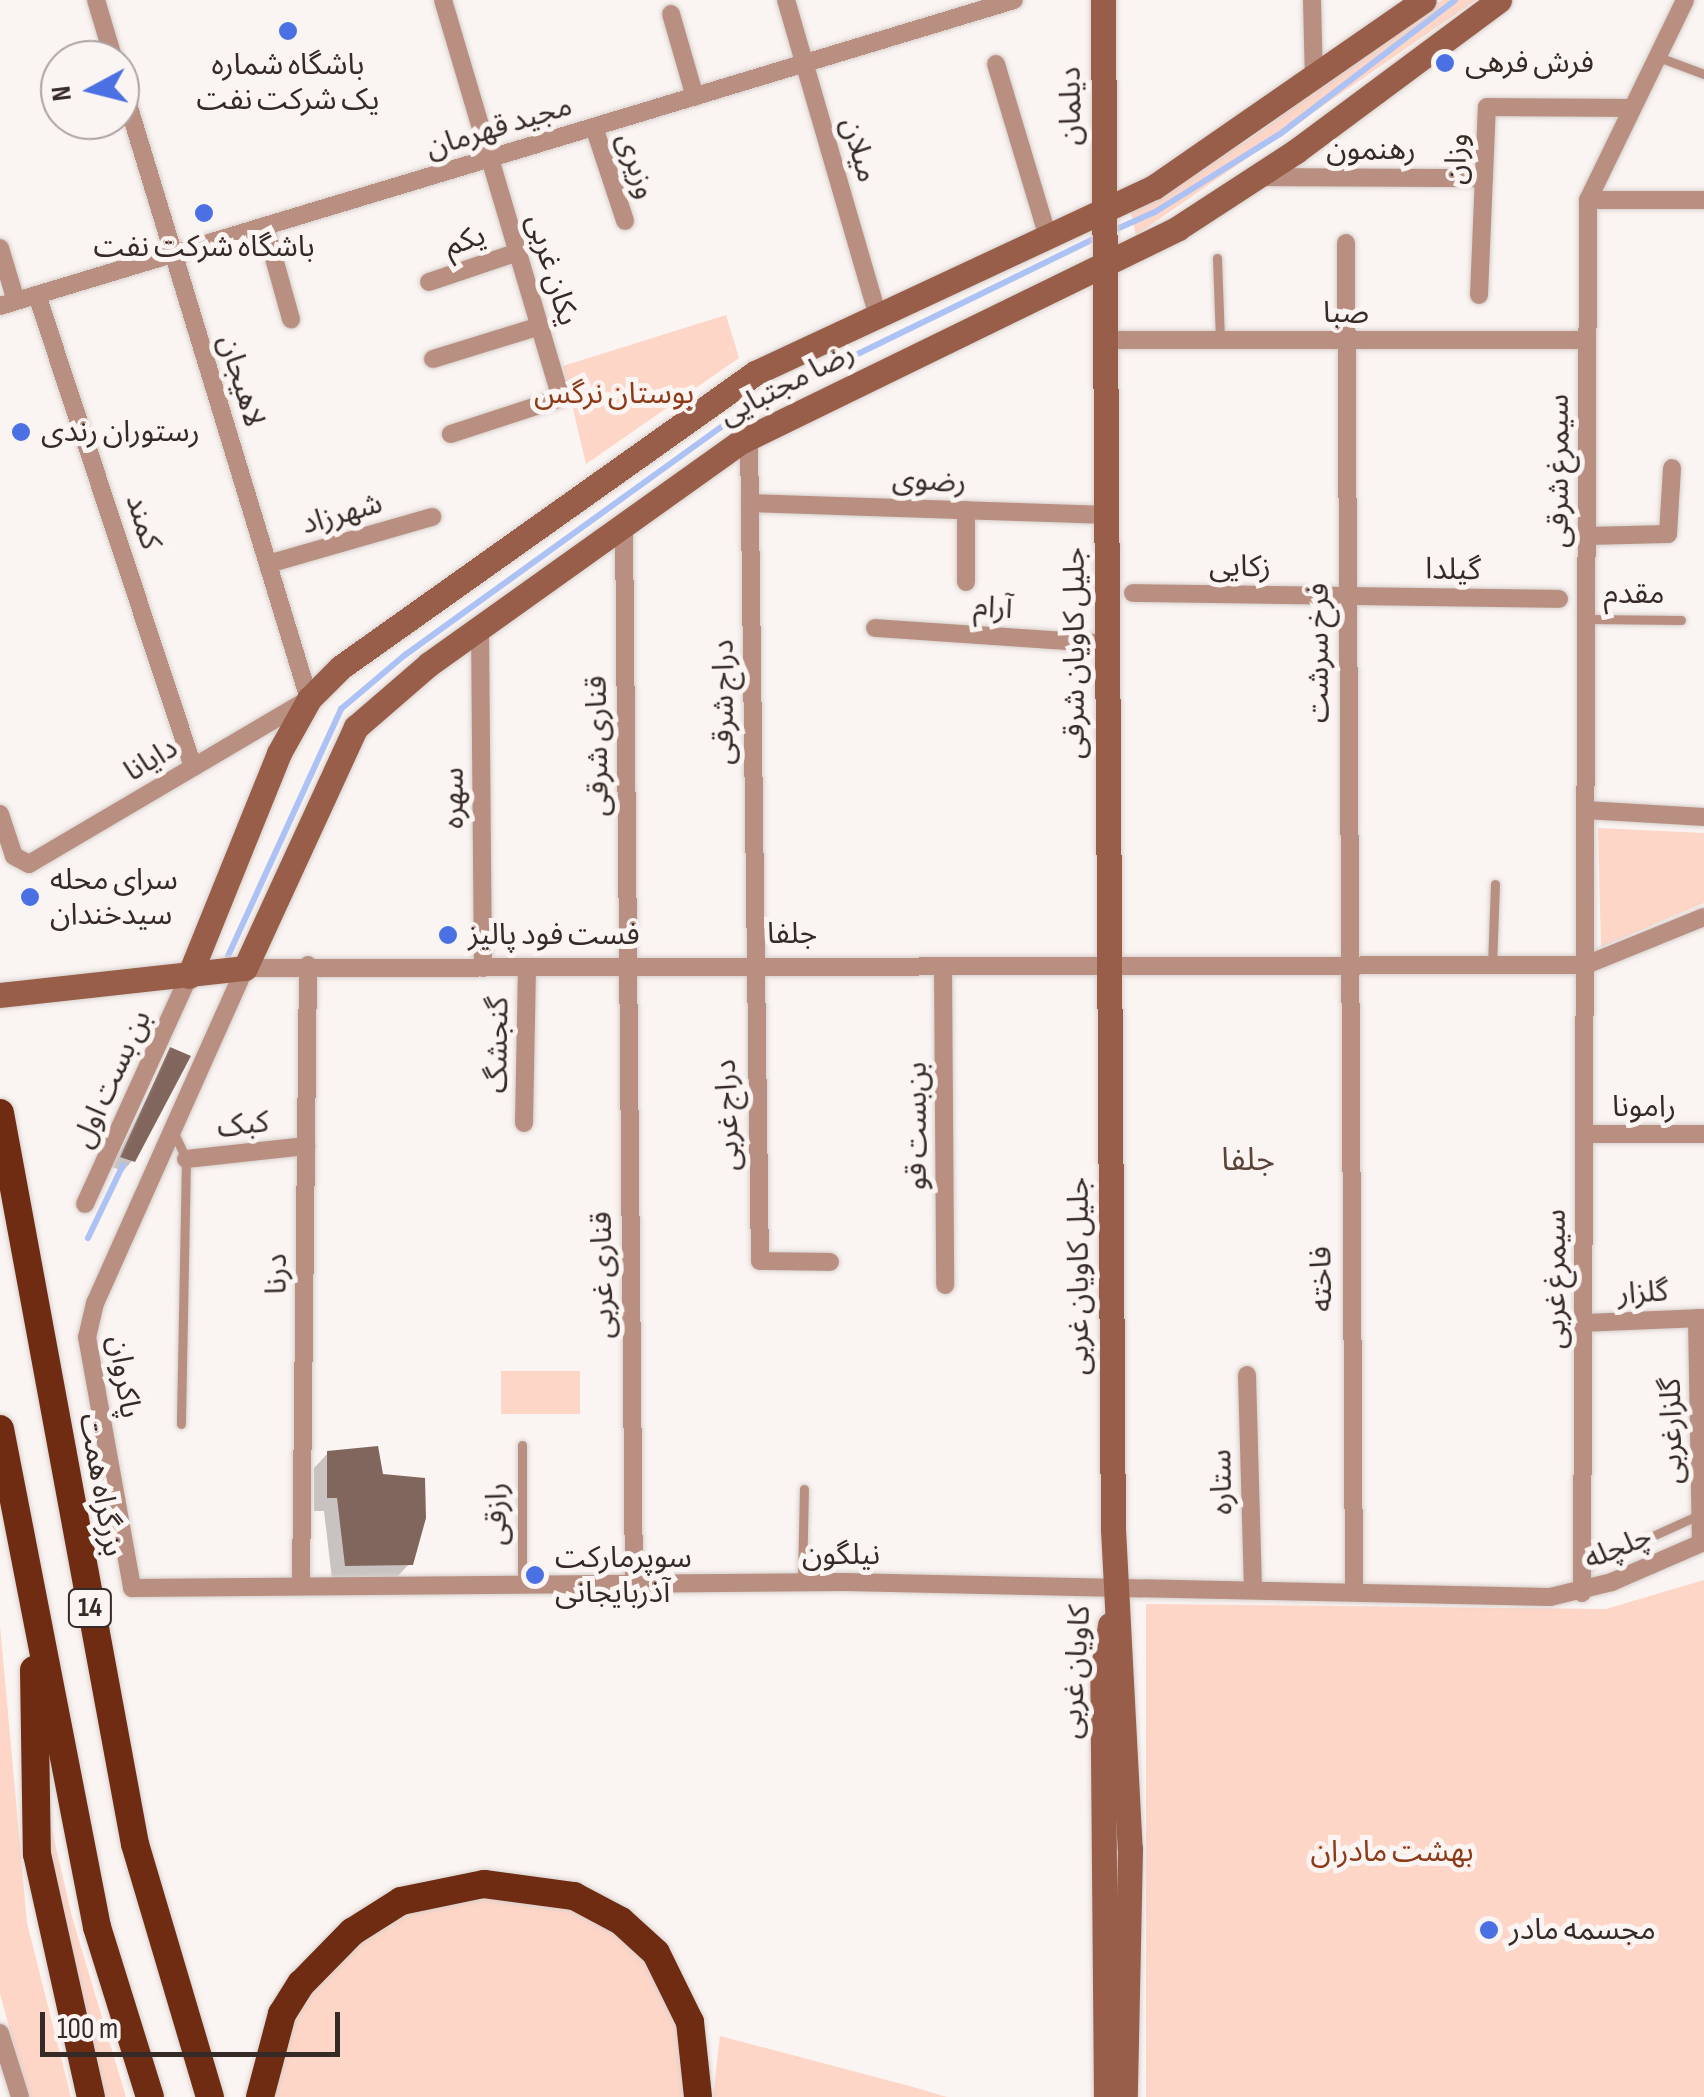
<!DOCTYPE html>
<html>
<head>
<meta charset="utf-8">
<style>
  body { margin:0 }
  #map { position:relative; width:1704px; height:2097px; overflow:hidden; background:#faf4f2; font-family:"Sofia Sans Condensed","Noto Sans Arabic",sans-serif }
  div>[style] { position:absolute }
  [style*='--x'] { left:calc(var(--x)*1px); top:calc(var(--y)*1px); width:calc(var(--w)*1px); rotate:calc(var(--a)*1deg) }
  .green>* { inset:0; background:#fed6c7; transform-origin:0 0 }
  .shadow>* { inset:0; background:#0003 }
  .stream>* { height:6px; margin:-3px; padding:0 3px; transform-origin:3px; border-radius:3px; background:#adc2f4 }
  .building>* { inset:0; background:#81665d }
  .roads { filter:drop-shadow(0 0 2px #d7d0cd) drop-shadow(0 0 2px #d7d0cd) }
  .service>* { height:9px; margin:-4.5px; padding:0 4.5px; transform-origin:4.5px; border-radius:4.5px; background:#b98f81 }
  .minor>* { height:18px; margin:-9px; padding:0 9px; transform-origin:9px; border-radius:9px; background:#b98f81 }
  .secondary>* { height:25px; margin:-12.5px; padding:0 12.5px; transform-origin:12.5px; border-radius:12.5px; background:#985e49 }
  .trunk>* { height:28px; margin:-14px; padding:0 14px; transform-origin:14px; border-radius:14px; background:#6f2c12 }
  .dots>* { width:28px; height:28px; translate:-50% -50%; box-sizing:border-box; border:5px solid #faf4f2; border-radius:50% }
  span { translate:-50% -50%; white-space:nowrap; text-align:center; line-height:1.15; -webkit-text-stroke:10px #faf4f2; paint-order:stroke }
  .shield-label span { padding:2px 8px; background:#faf4f2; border:2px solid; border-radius:8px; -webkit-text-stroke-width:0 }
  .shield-label { font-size:28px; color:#352a26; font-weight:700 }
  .poi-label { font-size:30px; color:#352a26 }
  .left { translate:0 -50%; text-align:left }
  .street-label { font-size:30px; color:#352a26 }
  .park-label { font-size:30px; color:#8d3a19 }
  .neighbourhood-label { font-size:32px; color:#5c433a }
  .north { position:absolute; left:40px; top:40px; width:100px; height:100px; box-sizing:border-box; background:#faf4f2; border:2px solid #aba3a0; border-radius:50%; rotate:263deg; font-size:28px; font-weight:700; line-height:40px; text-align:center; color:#352a26 }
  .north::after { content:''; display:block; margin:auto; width:35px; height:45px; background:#4a70e3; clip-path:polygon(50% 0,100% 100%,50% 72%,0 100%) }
  .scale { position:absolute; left:40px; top:2012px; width:300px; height:45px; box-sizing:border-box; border:5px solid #352a26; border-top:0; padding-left:12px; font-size:30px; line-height:35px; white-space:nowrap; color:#352a26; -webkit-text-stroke:8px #faf4f2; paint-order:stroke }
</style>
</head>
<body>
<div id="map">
  <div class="green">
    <i style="clip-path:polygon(1442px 0,1476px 0,1136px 235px,1130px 210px,1248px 140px)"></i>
    <i style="clip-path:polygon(726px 315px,739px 358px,586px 464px,563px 366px)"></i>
    <i style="clip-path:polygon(1598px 828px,1704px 833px,1704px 903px,1601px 947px)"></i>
    <i style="left:501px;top:1371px;width:79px;height:43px"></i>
    <i style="clip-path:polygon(1704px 1580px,1704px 2097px,1146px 2097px,1146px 1604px,1606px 1609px)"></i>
    <i style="clip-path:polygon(0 1625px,27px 1923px,71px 2097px,28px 2097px,0 1994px)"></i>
    <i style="clip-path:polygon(42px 1787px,72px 1917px,126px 2097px,105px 2097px,61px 1930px)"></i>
    <i style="clip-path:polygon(459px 1894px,583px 1908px,641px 1952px,675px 2017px,687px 2097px,268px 2097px,291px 2018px,318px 1978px,393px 1914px)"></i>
    <i style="clip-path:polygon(720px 2036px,913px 2087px,947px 2097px,713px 2097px)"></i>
  </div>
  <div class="shadow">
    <i style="clip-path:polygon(171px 1050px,133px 1160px,123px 1171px,112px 1167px)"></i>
    <i style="clip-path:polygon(328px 1453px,410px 1563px,396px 1578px,332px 1579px,324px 1511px,314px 1511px,314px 1468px)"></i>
  </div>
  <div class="stream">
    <i style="--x:1110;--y:232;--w:49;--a:-24"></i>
    <i style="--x:1155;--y:212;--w:147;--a:-32"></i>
    <i style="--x:1280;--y:134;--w:220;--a:-37.4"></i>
    <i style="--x:228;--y:956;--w:272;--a:-65.4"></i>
    <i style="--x:341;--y:709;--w:84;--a:-40.2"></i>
    <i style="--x:405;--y:655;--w:422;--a:-35.8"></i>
    <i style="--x:747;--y:408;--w:390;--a:-26"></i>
    <i style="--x:88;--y:1238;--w:81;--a:-64.4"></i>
  </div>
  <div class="building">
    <i style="clip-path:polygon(170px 1047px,191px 1056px,135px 1162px,120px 1157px)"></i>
    <i style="clip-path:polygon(378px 1446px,383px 1474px,425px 1478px,426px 1518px,413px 1565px,345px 1566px,337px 1498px,327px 1498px,327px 1451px)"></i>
  </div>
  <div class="roads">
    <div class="service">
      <i style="--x:1656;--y:56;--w:51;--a:20.6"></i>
      <i style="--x:1217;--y:258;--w:82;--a:87.9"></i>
      <i style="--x:1587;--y:619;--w:94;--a:0.6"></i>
      <i style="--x:1492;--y:966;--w:82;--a:-87.9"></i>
      <i style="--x:174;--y:1133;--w:29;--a:65"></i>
      <i style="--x:186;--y:1159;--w:265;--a:91.1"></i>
      <i style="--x:522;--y:1445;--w:138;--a:90"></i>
      <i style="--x:1582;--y:1568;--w:131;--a:-24.4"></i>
      <i style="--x:802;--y:1582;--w:93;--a:-88.8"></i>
    </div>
    <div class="minor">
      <i style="--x:96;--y:0;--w:63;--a:73.3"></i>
      <i style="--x:443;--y:0;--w:415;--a:73.5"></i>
      <i style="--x:561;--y:398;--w:116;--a:161.9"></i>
      <i style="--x:786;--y:0;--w:329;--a:73.8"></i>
      <i style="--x:1312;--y:0;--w:81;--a:88.6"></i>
      <i style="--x:671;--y:14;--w:86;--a:73.9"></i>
      <i style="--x:996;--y:64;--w:181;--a:73.3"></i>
      <i style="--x:594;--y:127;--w:99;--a:71.7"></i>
      <i style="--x:1259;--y:177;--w:225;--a:0.3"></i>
      <i style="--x:1588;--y:200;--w:116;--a:0"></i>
      <i style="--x:265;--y:226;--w:97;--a:74.4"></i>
      <i style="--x:1346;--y:243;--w:1348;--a:89.66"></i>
      <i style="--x:0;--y:248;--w:55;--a:73.2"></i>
      <i style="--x:429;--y:282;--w:94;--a:-18.6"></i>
      <i style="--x:37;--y:295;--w:497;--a:71.7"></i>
      <i style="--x:1479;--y:295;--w:188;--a:-87.6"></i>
      <i style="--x:1487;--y:107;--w:142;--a:0.4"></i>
      <i style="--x:0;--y:306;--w:1059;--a:-16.79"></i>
      <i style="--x:1105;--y:340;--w:482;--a:0"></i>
      <i style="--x:433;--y:359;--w:112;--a:-17.1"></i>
      <i style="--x:749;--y:437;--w:824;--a:89.24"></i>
      <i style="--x:760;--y:1261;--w:70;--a:0.8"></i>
      <i style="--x:750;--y:503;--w:357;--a:1.9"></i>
      <i style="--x:624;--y:525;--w:1058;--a:89.46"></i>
      <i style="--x:1587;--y:536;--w:81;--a:-1.4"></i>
      <i style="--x:1668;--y:534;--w:66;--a:-86.5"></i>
      <i style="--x:268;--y:564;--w:171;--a:-16"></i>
      <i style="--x:966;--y:582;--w:72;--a:-90"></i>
      <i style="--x:1133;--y:593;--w:426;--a:0.8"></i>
      <i style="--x:480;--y:628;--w:340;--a:89.5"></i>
      <i style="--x:875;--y:628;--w:234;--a:3.9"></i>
      <i style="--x:1586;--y:810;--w:118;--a:3.4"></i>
      <i style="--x:0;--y:814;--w:44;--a:71.6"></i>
      <i style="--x:14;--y:856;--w:17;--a:28"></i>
      <i style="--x:29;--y:864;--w:325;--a:-30.5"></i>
      <i style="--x:309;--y:699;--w:649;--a:-106.93"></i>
      <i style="--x:1704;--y:917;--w:127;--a:157.9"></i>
      <i style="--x:1586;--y:965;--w:1341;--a:179.87"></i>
      <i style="--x:245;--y:968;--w:367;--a:114.1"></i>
      <i style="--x:95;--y:1303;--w:35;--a:103"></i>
      <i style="--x:87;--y:1337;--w:255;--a:79.8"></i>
      <i style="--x:132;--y:1588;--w:712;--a:-0.48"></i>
      <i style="--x:844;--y:1582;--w:706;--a:1.22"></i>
      <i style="--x:1550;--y:1597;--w:64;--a:-13.6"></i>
      <i style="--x:1612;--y:1582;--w:100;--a:-23.5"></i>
      <i style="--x:943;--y:967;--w:318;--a:89.6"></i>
      <i style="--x:524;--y:1123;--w:156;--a:-88.9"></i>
      <i style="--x:1585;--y:1134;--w:119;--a:0"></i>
      <i style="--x:186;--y:1159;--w:121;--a:-6.2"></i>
      <i style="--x:85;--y:1204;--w:251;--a:-65.5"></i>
      <i style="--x:1697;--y:1318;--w:225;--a:89"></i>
      <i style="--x:1584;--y:1323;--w:120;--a:-2.4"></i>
      <i style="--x:1247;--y:1375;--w:214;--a:88.4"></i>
      <i style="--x:301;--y:1584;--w:619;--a:-89.35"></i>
      <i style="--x:1582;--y:1593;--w:1393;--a:-89.75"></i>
      <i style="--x:1588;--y:200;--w:222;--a:-64.1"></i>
      <i style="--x:0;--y:2033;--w:67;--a:72.6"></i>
    </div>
    <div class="secondary">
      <i style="--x:1103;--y:0;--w:1529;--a:89.63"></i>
      <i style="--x:1113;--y:1529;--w:320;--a:87"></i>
      <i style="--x:1130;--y:1849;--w:248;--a:91.2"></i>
      <i style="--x:189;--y:976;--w:240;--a:-68"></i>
      <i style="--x:279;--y:753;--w:62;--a:-60.9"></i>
      <i style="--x:309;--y:699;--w:45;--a:-45"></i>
      <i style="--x:341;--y:667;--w:508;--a:-35.38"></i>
      <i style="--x:755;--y:373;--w:440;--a:-25"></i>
      <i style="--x:1154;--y:187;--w:328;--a:-34.7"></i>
      <i style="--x:0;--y:995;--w:246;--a:-6.3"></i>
      <i style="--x:245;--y:968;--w:265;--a:-65.3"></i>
      <i style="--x:356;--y:727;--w:96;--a:-40.8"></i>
      <i style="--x:429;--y:664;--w:382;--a:-35.5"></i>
      <i style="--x:740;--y:442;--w:487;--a:-26"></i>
      <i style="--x:1178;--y:228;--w:141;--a:-33.1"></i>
      <i style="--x:1296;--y:151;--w:253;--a:-36.6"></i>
      <i style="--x:1106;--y:2097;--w:423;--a:-90.5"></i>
      <i style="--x:1102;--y:1674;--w:50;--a:-80.7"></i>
    </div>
    <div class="trunk">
      <i style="--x:0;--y:1113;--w:743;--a:79.54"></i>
      <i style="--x:135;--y:1844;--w:264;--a:73.5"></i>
      <i style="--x:0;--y:1429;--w:507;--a:78.98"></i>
      <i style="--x:97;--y:1927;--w:178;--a:72.7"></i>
      <i style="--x:34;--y:1670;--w:184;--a:89.1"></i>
      <i style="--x:37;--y:1854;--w:249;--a:77.5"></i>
      <i style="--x:260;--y:2097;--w:86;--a:-75.2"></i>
      <i style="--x:282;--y:2014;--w:36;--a:-58"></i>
      <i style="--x:301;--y:1984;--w:73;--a:-45.6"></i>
      <i style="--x:352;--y:1932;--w:58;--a:-32.3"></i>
      <i style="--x:401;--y:1901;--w:85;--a:-11.6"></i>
      <i style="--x:484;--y:1884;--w:91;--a:7.6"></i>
      <i style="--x:574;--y:1896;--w:53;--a:28"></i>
      <i style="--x:621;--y:1921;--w:47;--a:42.4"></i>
      <i style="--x:656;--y:1953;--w:77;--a:63.8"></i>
      <i style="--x:690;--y:2022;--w:75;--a:83.9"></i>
    </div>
  </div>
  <div class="dots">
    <i style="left:288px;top:31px;background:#4a70e3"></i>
    <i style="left:1445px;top:63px;background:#4a70e3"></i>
    <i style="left:204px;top:213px;background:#4a70e3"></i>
    <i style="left:21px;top:432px;background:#4a70e3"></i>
    <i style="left:30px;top:897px;background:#4a70e3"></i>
    <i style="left:448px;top:935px;background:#4a70e3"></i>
    <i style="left:535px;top:1575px;background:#4a70e3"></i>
    <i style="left:1489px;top:1930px;background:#4a70e3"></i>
  </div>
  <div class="shield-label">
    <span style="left:90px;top:1608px">14</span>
  </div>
  <div class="poi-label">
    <span class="left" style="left:1465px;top:63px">فرش فرهی</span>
    <span style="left:288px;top:82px">باشگاه شماره<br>یک شرکت نفت</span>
    <span style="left:204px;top:247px">باشگاه شرکت نفت</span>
    <span class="left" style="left:41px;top:432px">رستوران رندی</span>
    <span class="left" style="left:50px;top:897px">سرای محله<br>سیدخندان</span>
    <span class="left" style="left:468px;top:935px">فست فود پالیز</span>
    <span class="left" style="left:555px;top:1575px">سوپرمارکت<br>آذربایجانی</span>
    <span class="left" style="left:1509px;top:1930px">مجسمه مادر</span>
  </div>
  <div class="street-label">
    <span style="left:1071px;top:106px;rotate:-90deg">دیلمان</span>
    <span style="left:499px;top:127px;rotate:-17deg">مجید قهرمان</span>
    <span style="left:859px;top:150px;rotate:74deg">میلان</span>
    <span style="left:1371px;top:150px">رهنمون</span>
    <span style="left:1457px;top:159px;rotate:-88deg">وزان</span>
    <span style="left:636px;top:166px;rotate:72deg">وزیری</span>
    <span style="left:465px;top:241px;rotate:-19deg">یکم</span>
    <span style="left:552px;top:270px;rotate:73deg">یکان غربی</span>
    <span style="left:1346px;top:313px">صبا</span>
    <span style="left:241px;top:381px;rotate:73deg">لاهیجان</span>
    <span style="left:787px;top:384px;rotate:-27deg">رضا مجتبایی</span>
    <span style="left:1559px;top:471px;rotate:-90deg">سیمرغ شرقی</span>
    <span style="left:929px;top:481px;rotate:2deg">رضوی</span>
    <span style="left:342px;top:514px;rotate:-16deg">شهرزاد</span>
    <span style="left:143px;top:522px;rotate:72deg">کمند</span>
    <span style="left:1240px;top:567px;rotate:1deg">زکایی</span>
    <span style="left:1453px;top:570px;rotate:1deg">گیلدا</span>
    <span style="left:1634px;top:594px">مقدم</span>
    <span style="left:993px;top:608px;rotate:4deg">آرام</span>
    <span style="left:1075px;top:653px;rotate:-90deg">جلیل کاویان شرقی</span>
    <span style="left:1319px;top:653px;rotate:-90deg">فرخ سرشت</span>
    <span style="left:724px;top:702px;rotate:-90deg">دراج شرقی</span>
    <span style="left:598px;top:746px;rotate:-91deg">قناری شرقی</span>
    <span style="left:151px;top:760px;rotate:-31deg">دایانا</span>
    <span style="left:454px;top:798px;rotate:-90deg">سهره</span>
    <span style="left:792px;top:934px">جلفا</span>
    <span style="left:498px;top:1045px;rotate:-89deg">گنجشگ</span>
    <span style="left:112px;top:1079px;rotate:-65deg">بن بست اول</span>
    <span style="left:1644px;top:1107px">رامونا</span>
    <span style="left:728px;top:1115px;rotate:-92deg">دراج غربی</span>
    <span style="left:243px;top:1125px;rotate:-6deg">کبک</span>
    <span style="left:917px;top:1126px;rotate:-90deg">بن‌بست قو</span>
    <span style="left:277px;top:1274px;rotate:-89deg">درنا</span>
    <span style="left:603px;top:1275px;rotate:-91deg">قناری غربی</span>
    <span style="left:1079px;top:1276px;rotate:-90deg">جلیل کاویان غربی</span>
    <span style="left:1322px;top:1279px;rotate:-91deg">فاخته</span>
    <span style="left:1556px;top:1279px;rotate:-90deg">سیمرغ غربی</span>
    <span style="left:1643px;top:1293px;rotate:-3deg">گلزار</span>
    <span style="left:124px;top:1377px;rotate:81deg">پاکروان</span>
    <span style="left:1672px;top:1431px;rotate:-91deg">گلزارغربی</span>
    <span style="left:1222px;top:1482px;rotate:-91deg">ستاره</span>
    <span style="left:101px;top:1485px;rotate:80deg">بزرگراه همت</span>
    <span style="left:497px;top:1514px;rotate:-90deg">رازقی</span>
    <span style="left:1618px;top:1548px;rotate:-22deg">چلچله</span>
    <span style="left:841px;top:1555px">نیلگون</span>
    <span style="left:1076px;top:1672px;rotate:-86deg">کاویان غربی</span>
  </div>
  <div class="park-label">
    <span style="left:614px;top:394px">بوستان نرگس</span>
    <span style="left:1392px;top:1852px">بهشت مادران</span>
  </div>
  <div class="neighbourhood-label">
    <span style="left:1248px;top:1161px">جلفا</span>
  </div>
  <div class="north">N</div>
  <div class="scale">100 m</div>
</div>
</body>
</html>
